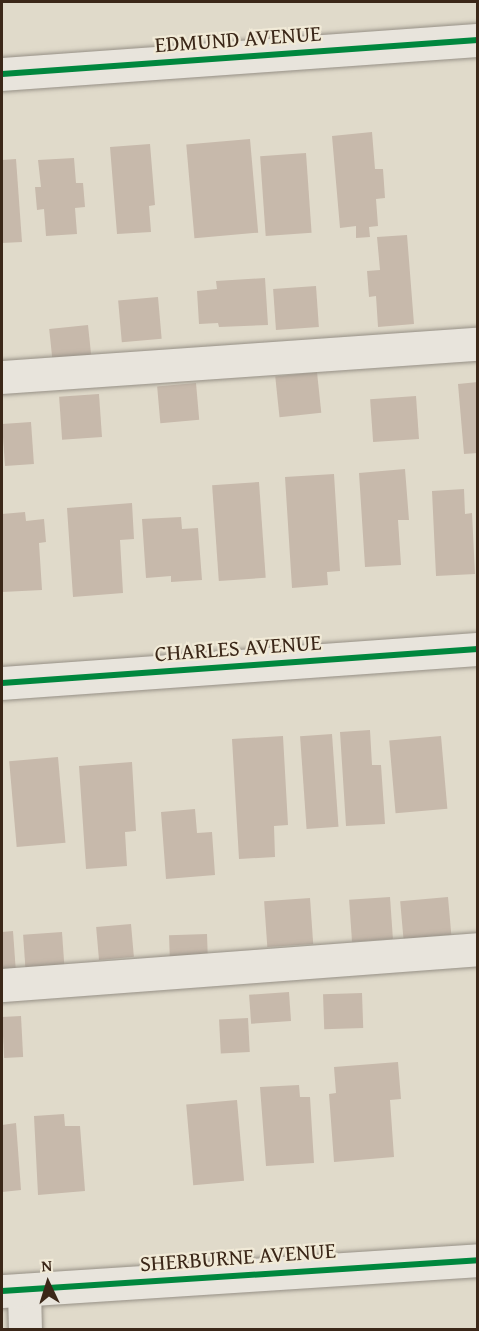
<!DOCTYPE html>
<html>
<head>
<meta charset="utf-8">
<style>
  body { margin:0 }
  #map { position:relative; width:479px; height:1331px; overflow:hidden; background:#e0daca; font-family:"Gentium Book Plus",serif }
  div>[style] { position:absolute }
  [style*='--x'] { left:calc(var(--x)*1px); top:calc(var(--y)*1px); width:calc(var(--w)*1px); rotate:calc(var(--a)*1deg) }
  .building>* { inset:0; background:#c7b9ab; transform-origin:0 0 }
  .roads { filter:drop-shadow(0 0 2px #969086) drop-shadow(0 0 2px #969086) }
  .minor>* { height:33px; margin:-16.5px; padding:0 16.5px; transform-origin:16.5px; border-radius:16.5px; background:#e8e4dc }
  .cycleway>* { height:6px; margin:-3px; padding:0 3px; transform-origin:3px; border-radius:3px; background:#00873e }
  span { translate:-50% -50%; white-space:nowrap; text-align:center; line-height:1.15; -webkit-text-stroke:4.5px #f1ead7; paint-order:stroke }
  .street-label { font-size:22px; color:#3b2718 }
  .frame { position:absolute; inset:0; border:3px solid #3b2718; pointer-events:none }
  .north { position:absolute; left:18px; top:1253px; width:60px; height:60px; -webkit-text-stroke:4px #f1ead7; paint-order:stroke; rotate:356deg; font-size:16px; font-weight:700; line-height:24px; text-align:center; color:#3b2718 }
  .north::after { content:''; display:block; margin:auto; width:21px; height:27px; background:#3b2718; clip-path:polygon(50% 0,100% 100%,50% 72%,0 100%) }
</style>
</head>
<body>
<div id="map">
  <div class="building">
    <i style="clip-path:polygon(372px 132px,375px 169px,383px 169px,385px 198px,376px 199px,378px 226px,369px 227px,370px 237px,356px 238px,356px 226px,340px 228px,332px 136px)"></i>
    <i style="left:250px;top:139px;width:94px;height:64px;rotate:85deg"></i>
    <i style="clip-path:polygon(150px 144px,155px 205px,149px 206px,151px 232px,117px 234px,110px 147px)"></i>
    <i style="left:306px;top:153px;width:80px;height:46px;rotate:86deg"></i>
    <i style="clip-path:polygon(74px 158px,76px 183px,83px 183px,85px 207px,75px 208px,77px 234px,46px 236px,44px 209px,37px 210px,35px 187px,41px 187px,38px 160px)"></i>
    <i style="clip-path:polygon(16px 159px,22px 242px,2px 243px,2px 160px)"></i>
    <i style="clip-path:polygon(407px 235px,414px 324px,378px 327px,376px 296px,369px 297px,367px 271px,380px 270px,377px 237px)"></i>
    <i style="clip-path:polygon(265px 278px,268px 325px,219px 327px,218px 323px,199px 324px,197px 291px,217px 289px,216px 281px)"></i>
    <i style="left:316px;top:286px;width:41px;height:43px;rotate:86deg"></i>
    <i style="left:158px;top:297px;width:42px;height:40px;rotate:85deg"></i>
    <i style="left:88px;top:325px;width:30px;height:39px;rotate:84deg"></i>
    <i style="left:317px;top:372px;width:41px;height:42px;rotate:84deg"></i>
    <i style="clip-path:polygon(478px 382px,478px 453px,464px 454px,458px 384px)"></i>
    <i style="left:196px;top:383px;width:37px;height:39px;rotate:85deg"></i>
    <i style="left:99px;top:394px;width:43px;height:40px;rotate:86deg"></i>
    <i style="left:416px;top:396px;width:43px;height:46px;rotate:86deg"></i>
    <i style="left:31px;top:422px;width:42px;height:29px;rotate:86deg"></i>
    <i style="clip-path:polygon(405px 469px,409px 520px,398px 520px,401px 565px,365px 567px,359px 473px)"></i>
    <i style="clip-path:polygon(334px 474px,340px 571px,327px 572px,328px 585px,292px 588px,285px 477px)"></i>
    <i style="left:259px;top:482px;width:96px;height:47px;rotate:86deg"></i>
    <i style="clip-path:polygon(464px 489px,465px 514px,472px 513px,475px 574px,436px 576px,432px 491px)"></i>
    <i style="clip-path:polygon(132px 503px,134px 539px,120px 540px,123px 593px,73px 597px,67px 508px)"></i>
    <i style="clip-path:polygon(25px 512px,26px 521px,44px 519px,46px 542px,39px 543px,42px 590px,2px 592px,2px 514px)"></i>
    <i style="clip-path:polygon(181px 517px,182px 529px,198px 528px,202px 580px,171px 582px,171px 576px,146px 578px,142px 519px)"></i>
    <i style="clip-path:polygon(370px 730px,372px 765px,381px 765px,385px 824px,346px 826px,340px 732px)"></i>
    <i style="left:332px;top:734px;width:93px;height:32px;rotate:86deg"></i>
    <i style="clip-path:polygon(283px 736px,288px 825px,274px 826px,275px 857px,239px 859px,232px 739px)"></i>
    <i style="left:441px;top:736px;width:73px;height:52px;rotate:85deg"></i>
    <i style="left:58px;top:757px;width:86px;height:49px;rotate:85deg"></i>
    <i style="clip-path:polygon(132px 762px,136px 831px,125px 832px,127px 866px,86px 869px,79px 766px)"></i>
    <i style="clip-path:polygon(195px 809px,197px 833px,212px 832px,215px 875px,166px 879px,161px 812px)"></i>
    <i style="left:390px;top:897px;width:42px;height:41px;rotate:86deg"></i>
    <i style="left:448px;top:897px;width:38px;height:48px;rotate:85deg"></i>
    <i style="left:310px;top:898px;width:46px;height:46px;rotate:86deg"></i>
    <i style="left:131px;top:924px;width:33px;height:35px;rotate:85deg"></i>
    <i style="clip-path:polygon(13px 931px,16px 973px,2px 974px,2px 932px)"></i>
    <i style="left:62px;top:932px;width:40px;height:39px;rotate:86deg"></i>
    <i style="left:207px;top:934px;width:26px;height:38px;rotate:88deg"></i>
    <i style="left:289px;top:992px;width:29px;height:40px;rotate:86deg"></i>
    <i style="left:362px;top:993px;width:35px;height:39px;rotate:88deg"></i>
    <i style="left:21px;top:1016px;width:41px;height:19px;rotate:87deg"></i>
    <i style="left:248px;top:1018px;width:34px;height:29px;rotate:87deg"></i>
    <i style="clip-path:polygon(398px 1062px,401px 1099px,390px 1100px,394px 1157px,334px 1162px,329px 1094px,336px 1093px,334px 1067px)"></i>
    <i style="clip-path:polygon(299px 1085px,300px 1097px,310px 1097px,314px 1163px,266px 1166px,260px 1087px)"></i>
    <i style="left:237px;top:1100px;width:81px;height:51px;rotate:85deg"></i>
    <i style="clip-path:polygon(64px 1114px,65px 1126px,80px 1126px,85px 1191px,38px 1195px,34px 1116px)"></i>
    <i style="clip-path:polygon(16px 1123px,21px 1190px,2px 1192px,2px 1125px)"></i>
  </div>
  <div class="roads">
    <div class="minor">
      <i style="--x:2;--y:74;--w:477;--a:-4.1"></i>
      <i style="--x:2;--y:377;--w:477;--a:-4"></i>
      <i style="--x:2;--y:683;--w:477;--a:-4.1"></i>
      <i style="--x:2;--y:985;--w:477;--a:-4.3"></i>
      <i style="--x:24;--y:1290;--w:40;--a:88.6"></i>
      <i style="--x:2;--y:1291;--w:477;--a:-3.7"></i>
    </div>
  </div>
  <div class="cycleway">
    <i style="--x:2;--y:74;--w:477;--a:-4.1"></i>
    <i style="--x:2;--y:683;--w:477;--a:-4.1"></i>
    <i style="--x:2;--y:1291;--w:477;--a:-3.7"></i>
  </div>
  <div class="street-label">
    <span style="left:238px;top:39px;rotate:-4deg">EDMUND AVENUE</span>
    <span style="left:238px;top:648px;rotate:-4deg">CHARLES AVENUE</span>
    <span style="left:238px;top:1257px;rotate:-4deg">SHERBURNE AVENUE</span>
  </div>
  <div class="frame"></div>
  <div class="north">N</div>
</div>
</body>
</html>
